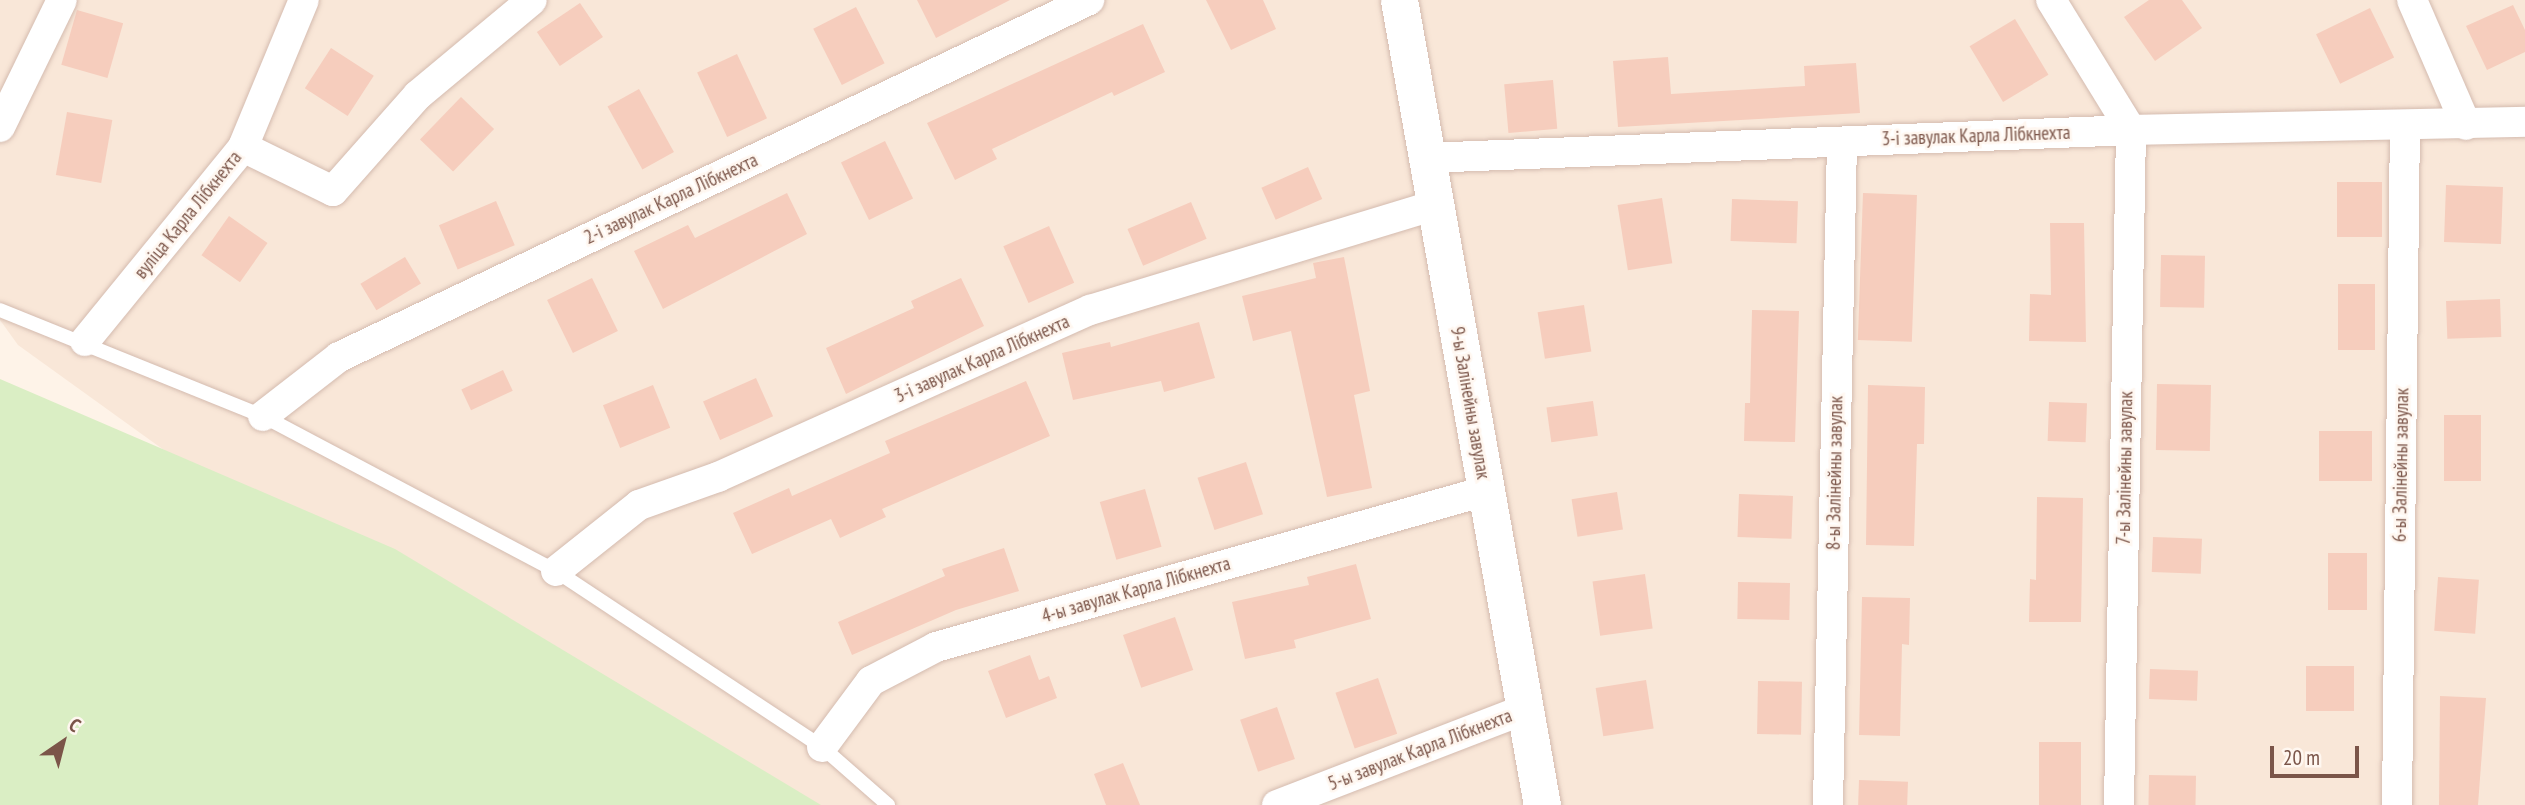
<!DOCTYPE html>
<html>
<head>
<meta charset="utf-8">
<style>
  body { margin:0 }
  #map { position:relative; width:2525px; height:805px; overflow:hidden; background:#fef3e8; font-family:"PT Sans Narrow",sans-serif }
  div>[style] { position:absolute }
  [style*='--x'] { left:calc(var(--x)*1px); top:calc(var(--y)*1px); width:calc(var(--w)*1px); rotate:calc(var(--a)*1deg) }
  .residential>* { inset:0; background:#f9e7d8 }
  .green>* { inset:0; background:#daeec4 }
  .building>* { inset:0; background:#f6cdbd; transform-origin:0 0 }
  .roads { filter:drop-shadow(0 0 2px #d4bbaf) drop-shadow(0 0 2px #d4bbaf) }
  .service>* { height:14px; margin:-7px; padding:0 7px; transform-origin:7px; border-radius:7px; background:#fff }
  .minor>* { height:30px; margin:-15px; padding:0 15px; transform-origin:15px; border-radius:15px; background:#fff }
  .tertiary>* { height:37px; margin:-18.5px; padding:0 18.5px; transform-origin:18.5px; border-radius:18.5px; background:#fff }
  span { translate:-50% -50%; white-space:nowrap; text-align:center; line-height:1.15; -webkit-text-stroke:5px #fff7f0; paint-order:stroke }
  .street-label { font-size:19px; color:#7b5549 }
  .north { position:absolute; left:28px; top:707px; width:70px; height:70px; -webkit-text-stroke:5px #fff7f0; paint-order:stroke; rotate:35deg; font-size:19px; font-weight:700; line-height:28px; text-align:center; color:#7b5549 }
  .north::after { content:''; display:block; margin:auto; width:24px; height:32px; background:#7b5549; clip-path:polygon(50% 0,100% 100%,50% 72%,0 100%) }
  .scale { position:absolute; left:2270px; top:746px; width:89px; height:32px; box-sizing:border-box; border:4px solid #7b5549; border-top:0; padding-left:9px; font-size:21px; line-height:24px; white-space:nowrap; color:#7b5549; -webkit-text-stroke:5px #fff7f0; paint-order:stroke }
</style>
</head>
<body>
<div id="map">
  <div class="residential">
    <i style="clip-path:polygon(0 0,2525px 0,2525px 805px,657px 805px,18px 345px,0 320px)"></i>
  </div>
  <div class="green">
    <i style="clip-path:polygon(0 379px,395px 549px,821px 805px,0 805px)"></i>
  </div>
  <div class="building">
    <i style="clip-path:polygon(917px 0,1010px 0,936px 38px)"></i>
    <i style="clip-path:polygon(1206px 0,1263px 0,1276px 29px,1231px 50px)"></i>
    <i style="clip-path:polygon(2149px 0,2182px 0,2202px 28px,2155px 61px,2124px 17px)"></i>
    <i style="left:580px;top:3px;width:41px;height:52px;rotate:56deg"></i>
    <i style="clip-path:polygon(2513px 5px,2525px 30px,2525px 52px,2487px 70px,2466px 26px)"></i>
    <i style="left:856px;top:7px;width:63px;height:48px;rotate:63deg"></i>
    <i style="left:2370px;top:8px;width:55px;height:60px;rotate:64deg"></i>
    <i style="left:77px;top:10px;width:48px;height:57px;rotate:16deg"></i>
    <i style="left:2015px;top:19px;width:65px;height:53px;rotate:59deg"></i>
    <i style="clip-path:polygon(1143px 24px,1165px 72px,1114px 96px,1112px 92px,992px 149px,997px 159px,955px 180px,927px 123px)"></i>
    <i style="left:331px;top:48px;width:51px;height:48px;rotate:33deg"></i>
    <i style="left:737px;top:54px;width:71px;height:44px;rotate:65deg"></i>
    <i style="clip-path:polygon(1668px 57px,1671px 94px,1805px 86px,1804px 66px,1856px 63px,1860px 113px,1618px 127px,1613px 61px)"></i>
    <i style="left:1553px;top:80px;width:49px;height:49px;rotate:85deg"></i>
    <i style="left:639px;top:89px;width:72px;height:36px;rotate:61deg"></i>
    <i style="left:461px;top:97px;width:46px;height:59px;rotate:44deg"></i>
    <i style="left:67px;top:112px;width:46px;height:64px;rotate:10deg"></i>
    <i style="left:885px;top:141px;width:64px;height:49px;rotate:64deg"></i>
    <i style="left:1308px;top:167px;width:35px;height:51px;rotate:66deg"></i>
    <i style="left:2337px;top:182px;width:45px;height:55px"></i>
    <i style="left:2446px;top:185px;width:57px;height:57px;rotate:2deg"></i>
    <i style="clip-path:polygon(787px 193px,807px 234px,663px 309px,634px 251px,688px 225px,695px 238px)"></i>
    <i style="left:1863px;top:193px;width:54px;height:147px;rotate:2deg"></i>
    <i style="left:1662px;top:198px;width:66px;height:45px;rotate:81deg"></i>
    <i style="left:1732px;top:199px;width:66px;height:42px;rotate:2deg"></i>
    <i style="left:496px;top:201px;width:48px;height:62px;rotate:67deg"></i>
    <i style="left:1191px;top:202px;width:40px;height:69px;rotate:67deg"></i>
    <i style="left:229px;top:216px;width:47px;height:48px;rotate:35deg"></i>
    <i style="clip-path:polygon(2050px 223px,2084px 223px,2086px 342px,2029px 341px,2030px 294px,2051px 295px)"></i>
    <i style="left:1049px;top:226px;width:62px;height:50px;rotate:66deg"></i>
    <i style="left:2161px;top:255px;width:44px;height:52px;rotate:1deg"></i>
    <i style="left:405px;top:257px;width:31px;height:52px;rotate:59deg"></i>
    <i style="clip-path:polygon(1344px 257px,1370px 391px,1354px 395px,1372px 488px,1327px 497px,1291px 331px,1253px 341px,1242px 296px,1316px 278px,1313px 263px)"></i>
    <i style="left:592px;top:278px;width:59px;height:50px;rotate:64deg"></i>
    <i style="clip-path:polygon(961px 278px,984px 326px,846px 394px,826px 348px,914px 308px,911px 301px)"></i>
    <i style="left:2338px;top:284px;width:37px;height:66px"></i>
    <i style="left:2500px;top:299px;width:38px;height:54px;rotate:88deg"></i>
    <i style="left:1584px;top:305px;width:47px;height:47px;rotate:81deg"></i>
    <i style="clip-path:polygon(1752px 310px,1799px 311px,1795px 442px,1744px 441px,1745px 403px,1750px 403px)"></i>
    <i style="clip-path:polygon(1199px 322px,1215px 378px,1164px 392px,1161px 381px,1073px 400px,1062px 353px,1110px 342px,1111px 347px)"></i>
    <i style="left:503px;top:370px;width:23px;height:46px;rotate:65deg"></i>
    <i style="left:756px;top:378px;width:42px;height:58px;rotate:66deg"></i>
    <i style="clip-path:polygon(1026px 381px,1050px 436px,882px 509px,886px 517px,840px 538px,831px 519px,752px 554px,733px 513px,789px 488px,792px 496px,890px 453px,885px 441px)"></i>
    <i style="left:2157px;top:384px;width:54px;height:66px;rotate:1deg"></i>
    <i style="left:653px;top:385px;width:46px;height:54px;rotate:68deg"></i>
    <i style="clip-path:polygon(1868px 385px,1925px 387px,1924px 444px,1917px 444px,1914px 546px,1866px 545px)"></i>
    <i style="left:1593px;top:401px;width:35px;height:47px;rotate:82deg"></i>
    <i style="left:2049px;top:402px;width:38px;height:39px;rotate:2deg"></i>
    <i style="left:2444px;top:415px;width:37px;height:66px"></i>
    <i style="left:2319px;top:431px;width:53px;height:50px"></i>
    <i style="left:1246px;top:462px;width:55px;height:51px;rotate:72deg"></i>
    <i style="left:1145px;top:489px;width:60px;height:47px;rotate:74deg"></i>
    <i style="left:1617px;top:492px;width:38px;height:46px;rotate:81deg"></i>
    <i style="left:1739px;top:494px;width:54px;height:43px;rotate:2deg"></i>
    <i style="clip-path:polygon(2037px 497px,2083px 498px,2081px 622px,2029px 622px,2030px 579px,2036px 580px)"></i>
    <i style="left:2153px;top:537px;width:49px;height:35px;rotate:2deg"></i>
    <i style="clip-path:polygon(1004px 548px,1019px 591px,956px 610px,852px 655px,838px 622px,945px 576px,942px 569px)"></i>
    <i style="left:2328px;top:553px;width:39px;height:57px"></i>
    <i style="clip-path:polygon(1356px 564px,1371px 619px,1294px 640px,1296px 648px,1245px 659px,1232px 602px,1309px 585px,1307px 577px)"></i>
    <i style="left:1645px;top:574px;width:55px;height:53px;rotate:82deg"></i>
    <i style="left:2438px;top:577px;width:41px;height:54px;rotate:4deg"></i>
    <i style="left:1738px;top:582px;width:52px;height:37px;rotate:1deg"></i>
    <i style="clip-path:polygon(1862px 597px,1910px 598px,1909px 645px,1902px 644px,1900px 736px,1859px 735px)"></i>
    <i style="left:1175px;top:617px;width:56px;height:55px;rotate:71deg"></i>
    <i style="clip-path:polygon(1030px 655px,1039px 680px,1049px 676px,1057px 698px,1006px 718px,988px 671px)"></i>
    <i style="left:2306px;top:666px;width:48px;height:45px"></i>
    <i style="left:2150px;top:669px;width:48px;height:30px;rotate:2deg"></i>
    <i style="left:1378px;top:678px;width:59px;height:45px;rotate:71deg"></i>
    <i style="left:1646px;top:680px;width:49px;height:51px;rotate:81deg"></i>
    <i style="left:1758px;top:681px;width:44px;height:53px;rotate:1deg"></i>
    <i style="clip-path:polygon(2440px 696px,2486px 698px,2478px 805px,2439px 805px)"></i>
    <i style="left:1277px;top:707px;width:55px;height:39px;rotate:71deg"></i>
    <i style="left:2039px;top:742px;width:42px;height:63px"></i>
    <i style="clip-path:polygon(1123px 763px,1140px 805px,1106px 805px,1094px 774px)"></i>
    <i style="left:2149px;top:775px;width:47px;height:30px;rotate:1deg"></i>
    <i style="left:1859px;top:780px;width:49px;height:25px;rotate:2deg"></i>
  </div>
  <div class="roads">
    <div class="service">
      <i style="--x:0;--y:310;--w:284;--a:22"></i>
      <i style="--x:263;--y:416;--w:331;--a:27.9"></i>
      <i style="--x:556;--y:571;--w:319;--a:33.5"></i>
      <i style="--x:822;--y:747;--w:88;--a:41.3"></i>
    </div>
    <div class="minor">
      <i style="--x:2051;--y:0;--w:153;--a:58.4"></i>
      <i style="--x:2131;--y:130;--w:675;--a:91.02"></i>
      <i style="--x:2412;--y:0;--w:136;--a:66.6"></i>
      <i style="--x:0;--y:127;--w:141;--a:-64"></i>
      <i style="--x:243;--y:147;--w:100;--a:26.1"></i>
      <i style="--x:333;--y:191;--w:128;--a:-48.5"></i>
      <i style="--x:418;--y:95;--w:148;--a:-39.8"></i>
      <i style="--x:1426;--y:158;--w:706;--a:-2.27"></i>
      <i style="--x:2131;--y:130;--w:394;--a:-1.2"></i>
      <i style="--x:85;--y:341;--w:250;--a:-50.8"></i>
      <i style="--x:243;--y:147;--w:159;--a:-67.5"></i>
      <i style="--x:263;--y:416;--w:96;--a:-37.8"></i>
      <i style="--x:339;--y:357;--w:831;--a:-25.45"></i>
      <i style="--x:556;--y:571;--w:106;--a:-38.5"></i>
      <i style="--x:639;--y:505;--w:84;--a:-19.5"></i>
      <i style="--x:718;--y:477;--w:408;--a:-24.2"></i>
      <i style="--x:1090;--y:310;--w:361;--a:-16.9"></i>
      <i style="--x:822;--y:747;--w:82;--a:-53.4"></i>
      <i style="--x:871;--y:681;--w:73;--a:-27.6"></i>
      <i style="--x:936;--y:647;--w:571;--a:-15.86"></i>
      <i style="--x:1277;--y:805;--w:264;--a:-21.1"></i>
      <i style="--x:1828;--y:805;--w:663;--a:-88.79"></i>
      <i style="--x:2397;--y:805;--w:680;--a:-89.33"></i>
    </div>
    <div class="tertiary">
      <i style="--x:1399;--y:0;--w:818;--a:79.93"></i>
    </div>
  </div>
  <div class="street-label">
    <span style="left:1976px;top:136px;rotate:-2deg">3-і завулак Карла Лібкнехта</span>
    <span style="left:671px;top:199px;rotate:-25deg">2-і завулак Карла Лібкнехта</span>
    <span style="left:188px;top:215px;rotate:-51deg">вуліца Карла Лібкнехта</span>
    <span style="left:982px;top:359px;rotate:-24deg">3-і завулак Карла Лібкнехта</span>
    <span style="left:1470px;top:403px;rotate:80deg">9-ы Залінейны завулак</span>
    <span style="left:2401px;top:465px;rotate:-89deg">6-ы Залінейны завулак</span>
    <span style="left:2125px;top:468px;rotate:-89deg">7-ы Залінейны завулак</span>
    <span style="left:1835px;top:473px;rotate:-89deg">8-ы Залінейны завулак</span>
    <span style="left:1136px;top:590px;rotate:-16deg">4-ы завулак Карла Лібкнехта</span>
    <span style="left:1420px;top:750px;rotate:-21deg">5-ы завулак Карла Лібкнехта</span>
  </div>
  <div class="north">С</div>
  <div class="scale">20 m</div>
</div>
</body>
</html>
